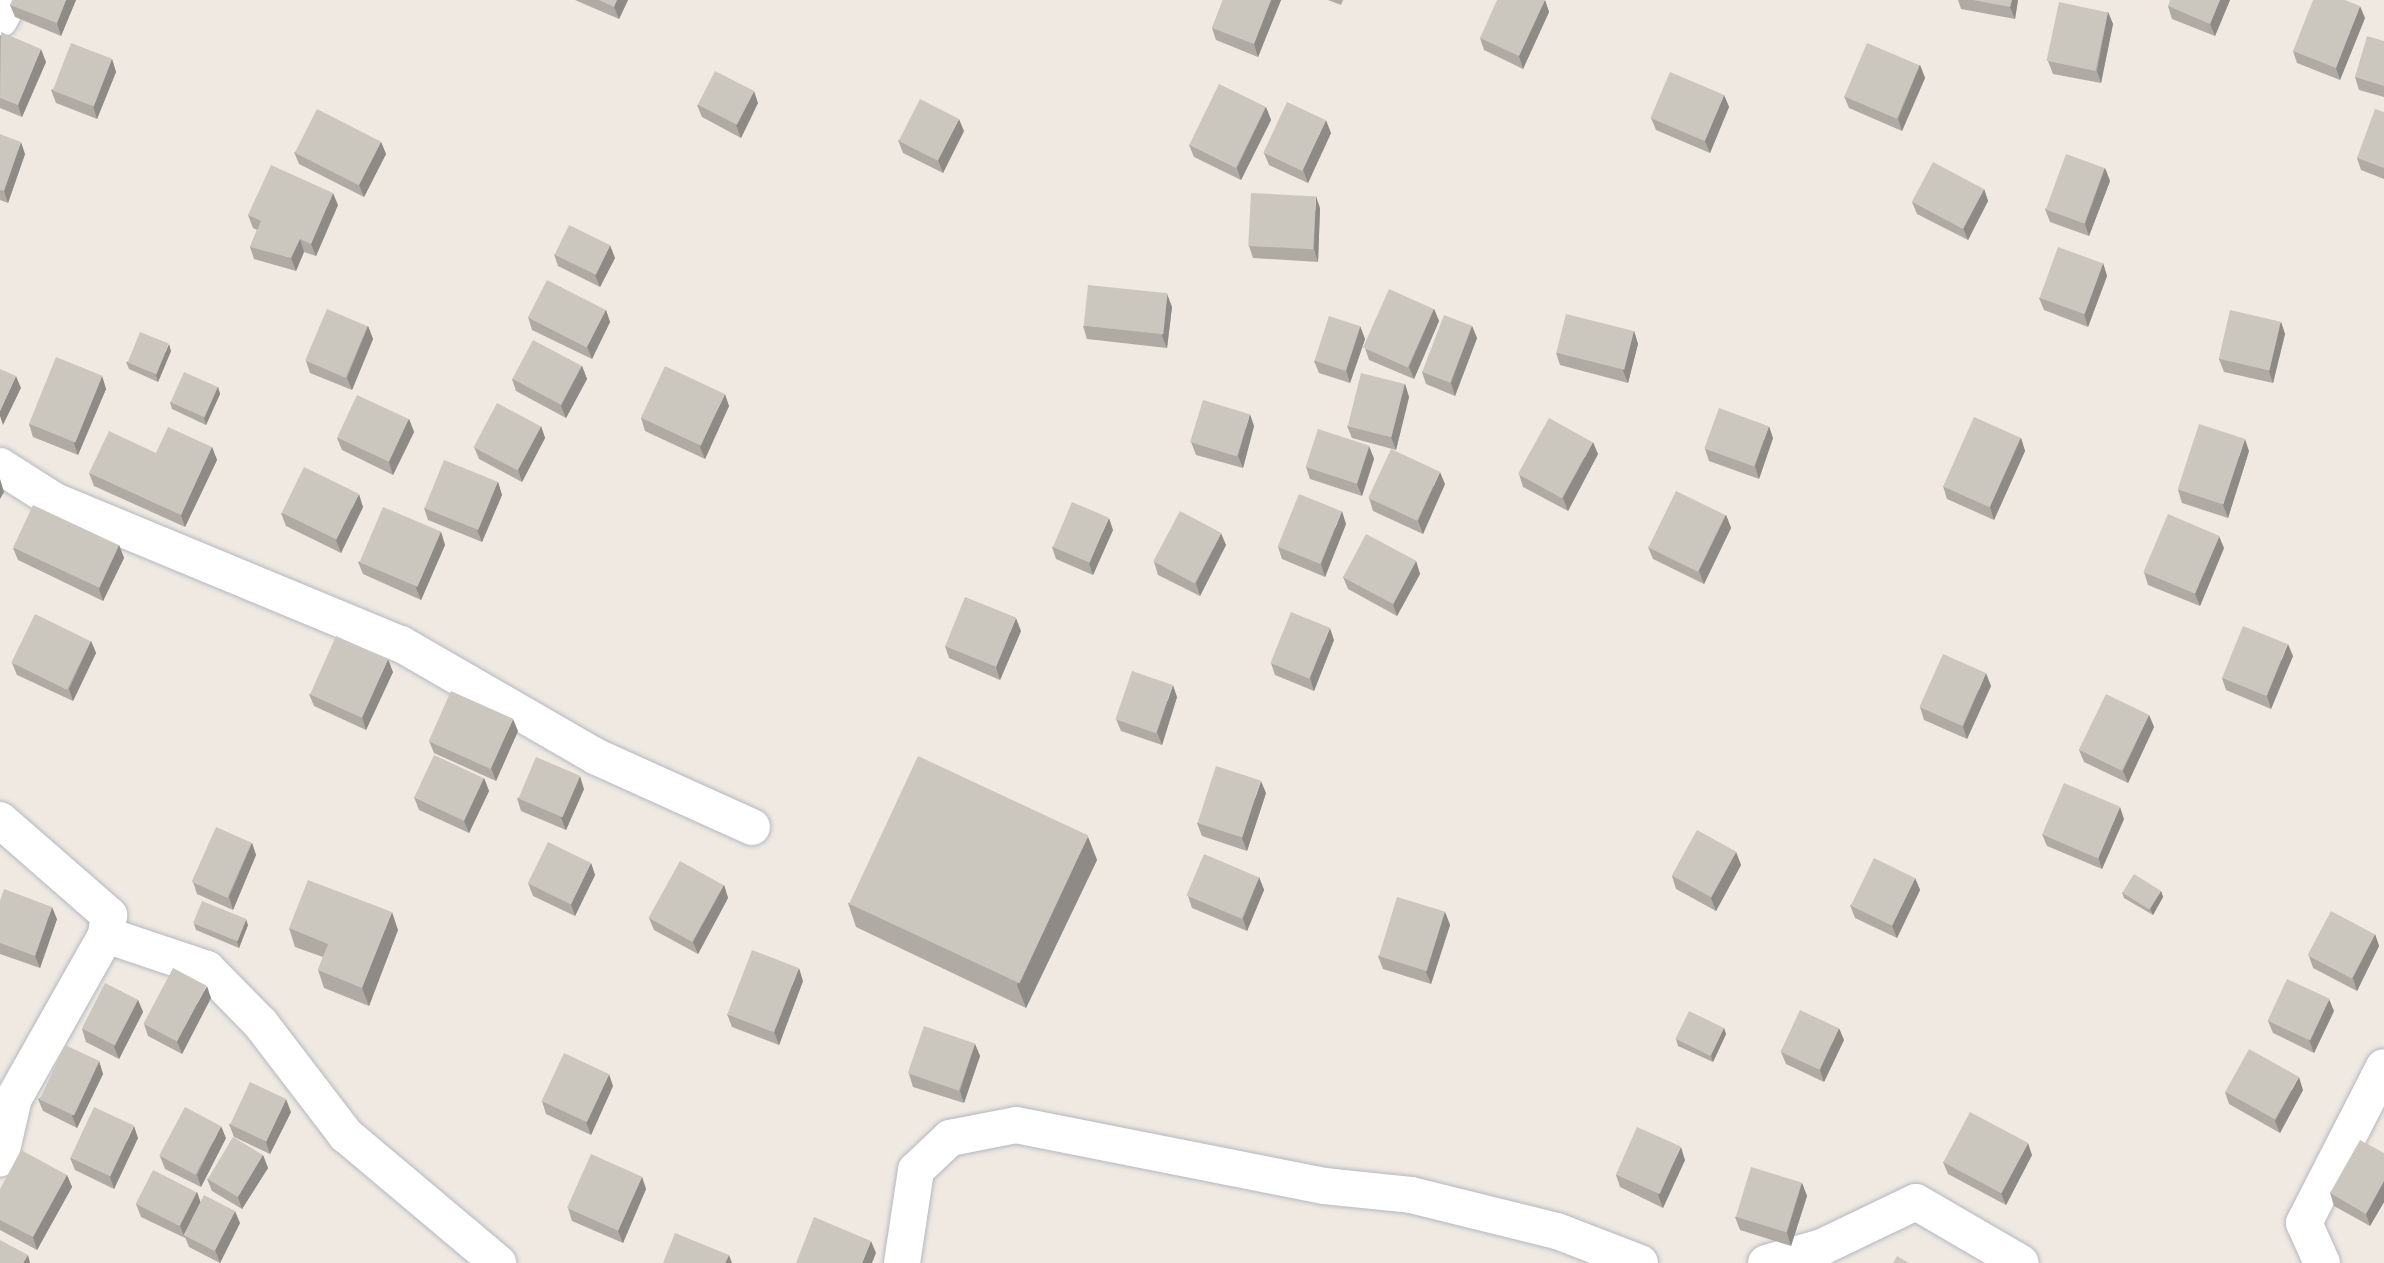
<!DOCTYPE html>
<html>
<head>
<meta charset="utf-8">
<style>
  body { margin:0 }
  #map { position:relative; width:2384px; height:1263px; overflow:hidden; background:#efe9e1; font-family:"Asap Condensed",sans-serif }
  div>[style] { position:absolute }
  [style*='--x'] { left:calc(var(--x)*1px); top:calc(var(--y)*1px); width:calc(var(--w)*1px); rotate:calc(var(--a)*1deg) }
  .roads { filter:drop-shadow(0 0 2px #b4b7c1) drop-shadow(0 0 2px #b4b7c1) }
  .minor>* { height:36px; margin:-18px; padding:0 18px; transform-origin:18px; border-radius:18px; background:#fff }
  .wall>* { inset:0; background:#afaba4 }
  .shaded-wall>* { inset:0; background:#8e8b86 }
  .building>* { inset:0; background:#cbc7bf; transform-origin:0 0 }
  span { translate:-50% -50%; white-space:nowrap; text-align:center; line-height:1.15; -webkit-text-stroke:6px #fff; paint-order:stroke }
</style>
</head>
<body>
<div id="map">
  <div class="roads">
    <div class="minor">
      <i style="--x:0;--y:19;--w:21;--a:-62"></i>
      <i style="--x:0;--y:466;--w:65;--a:32.5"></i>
      <i style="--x:55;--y:501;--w:374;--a:22.5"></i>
      <i style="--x:401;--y:644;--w:226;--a:30"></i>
      <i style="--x:597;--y:757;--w:170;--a:24.3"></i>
      <i style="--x:0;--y:820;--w:145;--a:41.1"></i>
      <i style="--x:109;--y:915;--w:20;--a:99"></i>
      <i style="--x:106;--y:935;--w:187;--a:119.4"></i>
      <i style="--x:14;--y:1098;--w:62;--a:103.1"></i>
      <i style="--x:106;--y:935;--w:107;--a:18.6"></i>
      <i style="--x:207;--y:969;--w:77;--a:45.5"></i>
      <i style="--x:261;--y:1024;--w:140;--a:52.6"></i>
      <i style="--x:346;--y:1135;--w:199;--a:40.1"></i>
      <i style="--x:902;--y:1263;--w:94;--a:-81.4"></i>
      <i style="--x:916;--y:1170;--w:47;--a:-43.3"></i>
      <i style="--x:950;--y:1138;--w:67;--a:-11.1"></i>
      <i style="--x:1016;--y:1125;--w:314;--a:11.2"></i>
      <i style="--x:1324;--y:1186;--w:87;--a:5.9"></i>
      <i style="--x:1411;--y:1195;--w:150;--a:13.9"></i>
      <i style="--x:1557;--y:1231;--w:89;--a:21.1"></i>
      <i style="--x:1766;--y:1263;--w:58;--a:-15.9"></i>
      <i style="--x:1822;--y:1247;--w:104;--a:-25.6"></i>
      <i style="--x:1916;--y:1202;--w:121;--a:30.2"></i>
      <i style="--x:2322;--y:1263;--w:44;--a:-114.2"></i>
      <i style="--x:2304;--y:1223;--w:175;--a:-62.9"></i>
    </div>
  </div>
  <div class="wall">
    <i style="clip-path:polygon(76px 0,61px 36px,15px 17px,10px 5px)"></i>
    <i style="clip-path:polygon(575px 0,628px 0,619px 19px)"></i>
    <i style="clip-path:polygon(1223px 0,1281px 0,1258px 57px,1216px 40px,1212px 28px)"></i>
    <i style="clip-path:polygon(1328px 0,1343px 0,1341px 5px)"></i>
    <i style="clip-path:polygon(1545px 0,1549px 12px,1523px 69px,1484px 50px,1480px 38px)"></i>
    <i style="clip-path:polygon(1958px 0,2018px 0,2015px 19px,1961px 9px)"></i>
    <i style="clip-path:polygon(2230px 0,2215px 36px,2172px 19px,2168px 6px)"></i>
    <i style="clip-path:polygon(2108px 12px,2113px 24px,2101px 83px,2053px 74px,2048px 61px)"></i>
    <i style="clip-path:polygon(2365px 18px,2340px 80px,2297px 63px,2293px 51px)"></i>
    <i style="clip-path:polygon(0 35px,46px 62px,22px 117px,0 108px)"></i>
    <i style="clip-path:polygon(2384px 41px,2384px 97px,2359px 90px,2355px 77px)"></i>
    <i style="clip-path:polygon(112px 59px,116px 72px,97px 119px,56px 103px,51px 90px)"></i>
    <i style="clip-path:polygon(1920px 65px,1925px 78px,1902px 131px,1849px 108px,1844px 96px)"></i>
    <i style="clip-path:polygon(1724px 95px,1729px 107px,1710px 153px,1656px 130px,1651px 118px)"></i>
    <i style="clip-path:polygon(758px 103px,741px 138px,702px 117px,697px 105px)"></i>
    <i style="clip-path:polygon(1266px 107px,1271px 120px,1241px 180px,1194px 157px,1189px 145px)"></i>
    <i style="clip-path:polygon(2384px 112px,2384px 179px,2361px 170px,2357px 158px)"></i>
    <i style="clip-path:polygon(964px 131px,943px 173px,903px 153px,898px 140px)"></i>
    <i style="clip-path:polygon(1331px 133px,1308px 183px,1269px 165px,1264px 153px)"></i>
    <i style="clip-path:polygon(0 134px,25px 154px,8px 203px,0 200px)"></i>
    <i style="clip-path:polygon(381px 142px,386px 154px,364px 197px,299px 164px,294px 152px)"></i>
    <i style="clip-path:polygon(2105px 168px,2110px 181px,2089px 236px,2050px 222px,2045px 209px)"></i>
    <i style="clip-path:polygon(1984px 189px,1988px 201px,1968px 240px,1917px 214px,1912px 202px)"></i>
    <i style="clip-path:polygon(338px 205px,316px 256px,304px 252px,296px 271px,254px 259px,250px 247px,257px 230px,253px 228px,248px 215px)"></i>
    <i style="clip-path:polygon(1320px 208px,1318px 262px,1253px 258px,1249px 246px)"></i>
    <i style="clip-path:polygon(554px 254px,615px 258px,600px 287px,558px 266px)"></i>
    <i style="clip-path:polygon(2103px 263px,2107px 276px,2088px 327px,2044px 310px,2039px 298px)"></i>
    <i style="clip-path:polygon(1167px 294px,1172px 307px,1167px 348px,1087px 339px,1083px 326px)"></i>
    <i style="clip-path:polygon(1434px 309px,1439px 321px,1414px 379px,1369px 360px,1365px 348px)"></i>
    <i style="clip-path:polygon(606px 310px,610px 322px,592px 359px,532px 330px,528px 317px)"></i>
    <i style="clip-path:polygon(2281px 322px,2285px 334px,2273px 383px,2224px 372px,2219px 359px)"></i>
    <i style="clip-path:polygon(368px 326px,373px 339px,352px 390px,310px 373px,306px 361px)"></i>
    <i style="clip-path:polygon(1360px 326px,1365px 339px,1350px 383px,1319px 373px,1314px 361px)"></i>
    <i style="clip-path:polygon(1472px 326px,1477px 338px,1455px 396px,1426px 384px,1422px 372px)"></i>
    <i style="clip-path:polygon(1634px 331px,1638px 344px,1628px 383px,1560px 365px,1556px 353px)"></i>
    <i style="clip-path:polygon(171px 351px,158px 382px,129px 369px,126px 362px)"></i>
    <i style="clip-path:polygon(582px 366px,587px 379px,566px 418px,516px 391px,512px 379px)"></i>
    <i style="clip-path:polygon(102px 376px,106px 389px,78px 455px,33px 437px,29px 424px)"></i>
    <i style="clip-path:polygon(1405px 384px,1409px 397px,1396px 450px,1352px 438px,1347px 426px)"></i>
    <i style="clip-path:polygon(218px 387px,220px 394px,206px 425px,172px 409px,170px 402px)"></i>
    <i style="clip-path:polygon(729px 406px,705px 459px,645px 431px,641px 418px)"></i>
    <i style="clip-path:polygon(409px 419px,414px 432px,393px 475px,342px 450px,337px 438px)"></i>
    <i style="clip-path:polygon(541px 426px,545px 438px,522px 482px,479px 459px,474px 447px)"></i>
    <i style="clip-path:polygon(1254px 426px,1243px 468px,1196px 455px,1191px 442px)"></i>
    <i style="clip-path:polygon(1773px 438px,1759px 479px,1709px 461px,1705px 449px)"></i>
    <i style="clip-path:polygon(2021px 438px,2025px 451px,1994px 520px,1947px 499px,1943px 486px)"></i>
    <i style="clip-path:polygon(1369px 446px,1374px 459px,1362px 496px,1310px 479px,1306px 467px)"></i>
    <i style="clip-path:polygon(212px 447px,217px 460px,185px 527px,94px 486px,89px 473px)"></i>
    <i style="clip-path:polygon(2249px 451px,2228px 518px,2182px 503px,2178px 490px)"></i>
    <i style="clip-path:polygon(1598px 454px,1568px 511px,1523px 487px,1519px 474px)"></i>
    <i style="clip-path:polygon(498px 482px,502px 495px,482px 542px,428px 520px,424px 508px)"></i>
    <i style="clip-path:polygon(1445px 484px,1423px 534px,1373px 511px,1369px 498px)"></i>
    <i style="clip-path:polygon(363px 507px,341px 553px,286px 526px,281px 513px)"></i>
    <i style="clip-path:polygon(1726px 515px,1731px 528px,1704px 584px,1653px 559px,1648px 547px)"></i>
    <i style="clip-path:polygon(1346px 524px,1325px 577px,1282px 559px,1278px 547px)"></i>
    <i style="clip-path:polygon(1113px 530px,1093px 575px,1056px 559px,1052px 547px)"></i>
    <i style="clip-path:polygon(441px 532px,445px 545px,421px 600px,363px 574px,358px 562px)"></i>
    <i style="clip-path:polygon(119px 545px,124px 558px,103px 601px,18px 560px,13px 548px)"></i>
    <i style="clip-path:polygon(1226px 545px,1200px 596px,1158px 575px,1154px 562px)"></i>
    <i style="clip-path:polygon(2224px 548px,2200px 606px,2148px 585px,2144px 572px)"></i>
    <i style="clip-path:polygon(1416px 561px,1420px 574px,1397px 616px,1348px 589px,1343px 577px)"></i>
    <i style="clip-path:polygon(1021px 631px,1000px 680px,949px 658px,945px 646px)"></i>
    <i style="clip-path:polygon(1334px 640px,1314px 691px,1275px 675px,1271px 663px)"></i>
    <i style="clip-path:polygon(91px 641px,96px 653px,73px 701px,17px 675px,12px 663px)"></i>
    <i style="clip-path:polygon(2293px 656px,2271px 709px,2226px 690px,2222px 678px)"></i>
    <i style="clip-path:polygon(393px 672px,366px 730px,314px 706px,309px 694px)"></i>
    <i style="clip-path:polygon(1991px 686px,1967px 739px,1924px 720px,1920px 707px)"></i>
    <i style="clip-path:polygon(1177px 697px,1162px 745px,1121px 731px,1116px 719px)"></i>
    <i style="clip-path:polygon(2149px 715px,2154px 727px,2128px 783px,2084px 762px,2079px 750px)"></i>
    <i style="clip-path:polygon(518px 731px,496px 781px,434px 753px,429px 741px)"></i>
    <i style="clip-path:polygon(484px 778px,489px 791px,469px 833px,419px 810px,414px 797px)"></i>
    <i style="clip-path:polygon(584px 789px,566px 830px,521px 811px,517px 798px)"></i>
    <i style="clip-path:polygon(1266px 793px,1247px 851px,1202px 836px,1197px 823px)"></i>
    <i style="clip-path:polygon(2124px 819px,2102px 869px,2047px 846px,2042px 834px)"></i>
    <i style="clip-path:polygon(1088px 837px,1097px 860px,1026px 1008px,856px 927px,848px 903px)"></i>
    <i style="clip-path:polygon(252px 843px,256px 855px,233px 910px,197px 894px,193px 882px)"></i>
    <i style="clip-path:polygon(1736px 852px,1741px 865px,1716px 911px,1676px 889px,1672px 876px)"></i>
    <i style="clip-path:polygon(591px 863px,595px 875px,575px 916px,533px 896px,528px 883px)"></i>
    <i style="clip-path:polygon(1259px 877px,1264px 890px,1247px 931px,1192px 908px,1188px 896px)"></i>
    <i style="clip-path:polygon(1915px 878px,1920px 890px,1897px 938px,1855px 918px,1850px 905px)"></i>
    <i style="clip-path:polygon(724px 885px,728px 898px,698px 954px,654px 930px,649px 918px)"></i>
    <i style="clip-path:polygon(2161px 891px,2163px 897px,2153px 915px,2124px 898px,2122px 892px)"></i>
    <i style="clip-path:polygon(0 901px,57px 919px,40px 968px,0 954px)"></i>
    <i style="clip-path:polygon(1445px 912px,1450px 925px,1431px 984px,1383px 969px,1378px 956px)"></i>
    <i style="clip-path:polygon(194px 924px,248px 925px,239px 948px,196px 930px)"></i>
    <i style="clip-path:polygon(289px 928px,398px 930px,369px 1006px,324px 988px,318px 970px,323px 957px,295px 947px)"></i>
    <i style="clip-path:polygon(2375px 934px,2379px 946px,2357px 991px,2313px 968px,2309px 956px)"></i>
    <i style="clip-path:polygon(803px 981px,779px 1045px,732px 1027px,727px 1014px)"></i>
    <i style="clip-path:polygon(211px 998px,182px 1054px,148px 1036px,144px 1024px)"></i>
    <i style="clip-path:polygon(138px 1000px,143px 1012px,119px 1059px,86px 1042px,82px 1029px)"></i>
    <i style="clip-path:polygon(2334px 1011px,2314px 1053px,2273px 1033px,2268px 1021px)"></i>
    <i style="clip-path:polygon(1724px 1028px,1726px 1034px,1713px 1062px,1678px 1046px,1676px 1039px)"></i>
    <i style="clip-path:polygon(1844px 1040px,1824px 1082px,1786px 1064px,1781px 1052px)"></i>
    <i style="clip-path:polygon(975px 1044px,980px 1056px,964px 1103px,913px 1087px,909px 1074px)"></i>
    <i style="clip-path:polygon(99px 1061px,103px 1074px,77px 1128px,43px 1111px,38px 1099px)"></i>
    <i style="clip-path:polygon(613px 1086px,591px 1135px,546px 1114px,542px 1101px)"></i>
    <i style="clip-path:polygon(2303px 1090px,2280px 1133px,2229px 1104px,2225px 1092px)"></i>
    <i style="clip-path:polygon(291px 1112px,270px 1154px,234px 1137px,229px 1124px)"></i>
    <i style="clip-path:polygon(138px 1138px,114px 1189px,75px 1170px,70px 1158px)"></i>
    <i style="clip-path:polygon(226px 1138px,201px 1187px,165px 1169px,160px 1156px)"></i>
    <i style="clip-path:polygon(2384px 1153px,2384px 1202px,2370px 1226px,2334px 1206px,2330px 1193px)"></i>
    <i style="clip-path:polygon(263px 1155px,268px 1168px,242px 1209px,212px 1191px,207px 1179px)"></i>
    <i style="clip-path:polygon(2032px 1155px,2006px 1205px,1948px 1174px,1943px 1162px)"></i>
    <i style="clip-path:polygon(1685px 1160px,1663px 1208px,1620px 1187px,1616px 1175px)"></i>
    <i style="clip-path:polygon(67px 1175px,72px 1187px,37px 1250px,0 1230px,0 1189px)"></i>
    <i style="clip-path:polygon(642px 1177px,646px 1189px,623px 1243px,572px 1221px,568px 1208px)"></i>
    <i style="clip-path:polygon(1802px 1183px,1807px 1196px,1791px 1246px,1740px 1230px,1735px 1217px)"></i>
    <i style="clip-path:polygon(197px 1192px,201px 1203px,240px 1223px,220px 1263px,189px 1247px,185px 1237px,185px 1238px,141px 1217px,136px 1204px)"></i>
  </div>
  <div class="shaded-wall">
    <i style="clip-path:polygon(66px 0,76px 0,61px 36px,57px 23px)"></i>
    <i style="clip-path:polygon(617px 0,628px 0,619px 19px,614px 7px)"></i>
    <i style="clip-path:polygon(1271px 0,1281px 0,1258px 57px,1254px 44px)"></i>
    <i style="clip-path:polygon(1545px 0,1549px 12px,1523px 69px,1519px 56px)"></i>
    <i style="clip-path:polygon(2012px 0,2018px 0,2015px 19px,2010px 7px)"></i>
    <i style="clip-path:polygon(2220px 0,2230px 0,2215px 36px,2210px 24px)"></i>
    <i style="clip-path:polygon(2360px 6px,2365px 18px,2340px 80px,2336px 68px)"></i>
    <i style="clip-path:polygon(2108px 12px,2113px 24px,2101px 83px,2097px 71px)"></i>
    <i style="clip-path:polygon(41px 49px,46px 62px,22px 117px,18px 105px)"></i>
    <i style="clip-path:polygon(112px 59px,116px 72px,97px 119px,93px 106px)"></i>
    <i style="clip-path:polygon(1920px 65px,1925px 78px,1902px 131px,1898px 119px)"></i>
    <i style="clip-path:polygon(754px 91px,758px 103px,741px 138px,736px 125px)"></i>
    <i style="clip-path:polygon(1724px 95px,1729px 107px,1710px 153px,1705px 141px)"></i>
    <i style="clip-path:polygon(1266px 107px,1271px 120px,1241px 180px,1237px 168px)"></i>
    <i style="clip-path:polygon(959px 119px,964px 131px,943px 173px,938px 160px)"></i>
    <i style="clip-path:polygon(1326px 120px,1331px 133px,1308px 183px,1303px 170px)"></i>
    <i style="clip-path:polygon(21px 142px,25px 154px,8px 203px,4px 191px)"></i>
    <i style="clip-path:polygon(381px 142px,386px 154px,364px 197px,359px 185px)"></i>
    <i style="clip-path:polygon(2105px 168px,2110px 181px,2089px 236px,2085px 224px)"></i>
    <i style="clip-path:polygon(1984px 189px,1988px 201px,1968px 240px,1963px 228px)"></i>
    <i style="clip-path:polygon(333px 193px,338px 205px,316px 256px,311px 244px)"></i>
    <i style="clip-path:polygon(1316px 196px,1320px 208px,1318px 262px,1314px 249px)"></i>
    <i style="clip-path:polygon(300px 239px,304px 252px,296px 271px,291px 258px)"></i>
    <i style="clip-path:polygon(610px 245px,615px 258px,600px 287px,595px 275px)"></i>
    <i style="clip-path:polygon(2103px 263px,2107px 276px,2088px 327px,2084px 314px)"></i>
    <i style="clip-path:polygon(1167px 294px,1172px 307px,1167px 348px,1162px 336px)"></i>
    <i style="clip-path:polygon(1434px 309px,1439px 321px,1414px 379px,1409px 367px)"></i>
    <i style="clip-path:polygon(606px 310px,610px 322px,592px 359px,587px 347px)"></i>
    <i style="clip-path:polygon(2281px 322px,2285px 334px,2273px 383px,2269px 371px)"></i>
    <i style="clip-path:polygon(368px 326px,373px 339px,352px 390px,347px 378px)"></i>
    <i style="clip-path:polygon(1360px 326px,1365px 339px,1350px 383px,1346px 370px)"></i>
    <i style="clip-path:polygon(1472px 326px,1477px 338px,1455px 396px,1451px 383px)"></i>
    <i style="clip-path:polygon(1634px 331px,1638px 344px,1628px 383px,1623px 371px)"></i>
    <i style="clip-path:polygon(169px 344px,171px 351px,158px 382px,156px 375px)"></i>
    <i style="clip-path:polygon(582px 366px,587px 379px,566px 418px,561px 406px)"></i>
    <i style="clip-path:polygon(16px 376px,21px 388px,3px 425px,0 416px,0 411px)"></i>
    <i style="clip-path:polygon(102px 376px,106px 389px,78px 455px,74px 443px)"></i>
    <i style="clip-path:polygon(1405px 384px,1409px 397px,1396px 450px,1391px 437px)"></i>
    <i style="clip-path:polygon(218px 387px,220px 394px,206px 425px,204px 418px)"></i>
    <i style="clip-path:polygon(725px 394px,729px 406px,705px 459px,700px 447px)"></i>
    <i style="clip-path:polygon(1250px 414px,1254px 426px,1243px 468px,1238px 456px)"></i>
    <i style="clip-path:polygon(409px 419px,414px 432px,393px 475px,389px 462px)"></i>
    <i style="clip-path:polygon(541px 426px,545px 438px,522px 482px,518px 469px)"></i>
    <i style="clip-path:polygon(1769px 426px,1773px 438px,1759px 479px,1755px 466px)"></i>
    <i style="clip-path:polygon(2021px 438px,2025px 451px,1994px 520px,1990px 507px)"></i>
    <i style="clip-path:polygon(2245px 439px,2249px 451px,2228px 518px,2223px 505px)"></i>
    <i style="clip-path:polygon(1593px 442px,1598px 454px,1568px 511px,1563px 498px)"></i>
    <i style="clip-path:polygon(1369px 446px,1374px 459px,1362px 496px,1357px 484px)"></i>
    <i style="clip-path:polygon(212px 447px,217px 460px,185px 527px,181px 515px)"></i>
    <i style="clip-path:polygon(1440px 472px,1445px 484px,1423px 534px,1418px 521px)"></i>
    <i style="clip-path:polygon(0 479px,4px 492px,0 499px)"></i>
    <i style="clip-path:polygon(498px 482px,502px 495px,482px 542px,477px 530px)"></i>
    <i style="clip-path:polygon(359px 494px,363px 507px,341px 553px,336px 540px)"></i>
    <i style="clip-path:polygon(1342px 511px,1346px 524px,1325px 577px,1321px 564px)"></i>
    <i style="clip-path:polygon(1726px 515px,1731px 528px,1704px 584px,1699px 571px)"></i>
    <i style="clip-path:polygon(1109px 518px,1113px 530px,1093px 575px,1089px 563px)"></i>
    <i style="clip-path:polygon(441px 532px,445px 545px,421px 600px,416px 588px)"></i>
    <i style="clip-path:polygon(1221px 533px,1226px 545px,1200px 596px,1196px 583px)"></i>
    <i style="clip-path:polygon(2219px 536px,2224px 548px,2200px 606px,2195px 594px)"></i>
    <i style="clip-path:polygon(119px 545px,124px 558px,103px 601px,99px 589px)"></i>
    <i style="clip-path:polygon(1416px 561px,1420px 574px,1397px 616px,1393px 604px)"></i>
    <i style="clip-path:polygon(1016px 618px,1021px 631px,1000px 680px,996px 667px)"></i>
    <i style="clip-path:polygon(1330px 628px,1334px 640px,1314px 691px,1310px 678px)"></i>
    <i style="clip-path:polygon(91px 641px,96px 653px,73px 701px,69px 689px)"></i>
    <i style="clip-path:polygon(2288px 644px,2293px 656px,2271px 709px,2267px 696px)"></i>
    <i style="clip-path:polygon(388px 659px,393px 672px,366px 730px,362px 717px)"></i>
    <i style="clip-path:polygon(1986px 673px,1991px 686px,1967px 739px,1963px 727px)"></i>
    <i style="clip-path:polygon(1173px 685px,1177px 697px,1162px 745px,1157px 732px)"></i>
    <i style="clip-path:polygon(2149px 715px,2154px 727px,2128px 783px,2123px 771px)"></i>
    <i style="clip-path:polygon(513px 719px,518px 731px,496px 781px,491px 768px)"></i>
    <i style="clip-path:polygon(580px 776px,584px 789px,566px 830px,561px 818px)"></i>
    <i style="clip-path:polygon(484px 778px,489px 791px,469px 833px,464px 821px)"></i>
    <i style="clip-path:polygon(1261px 781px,1266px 793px,1247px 851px,1242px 838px)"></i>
    <i style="clip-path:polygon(2120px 807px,2124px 819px,2102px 869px,2098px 857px)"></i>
    <i style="clip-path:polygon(1088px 837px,1097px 860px,1026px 1008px,1017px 985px)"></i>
    <i style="clip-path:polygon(252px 843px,256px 855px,233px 910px,229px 897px)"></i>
    <i style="clip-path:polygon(1736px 852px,1741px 865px,1716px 911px,1711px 898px)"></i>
    <i style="clip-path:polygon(591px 863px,595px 875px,575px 916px,571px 904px)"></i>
    <i style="clip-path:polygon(1259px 877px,1264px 890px,1247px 931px,1243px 919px)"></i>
    <i style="clip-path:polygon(1915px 878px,1920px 890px,1897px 938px,1892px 926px)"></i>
    <i style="clip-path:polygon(724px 885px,728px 898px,698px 954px,693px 942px)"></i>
    <i style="clip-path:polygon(2161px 891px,2163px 897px,2153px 915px,2150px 909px)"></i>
    <i style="clip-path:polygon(52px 907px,57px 919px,40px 968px,35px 956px)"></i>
    <i style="clip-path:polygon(392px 912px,398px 930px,369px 1006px,362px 988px)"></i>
    <i style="clip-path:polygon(1445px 912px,1450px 925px,1431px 984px,1426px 972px)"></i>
    <i style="clip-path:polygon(246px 919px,248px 925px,239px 948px,237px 941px)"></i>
    <i style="clip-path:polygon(2375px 934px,2379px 946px,2357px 991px,2353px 978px)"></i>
    <i style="clip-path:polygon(799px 968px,803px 981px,779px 1045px,774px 1032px)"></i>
    <i style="clip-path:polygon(207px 986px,211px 998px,182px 1054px,177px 1041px)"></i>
    <i style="clip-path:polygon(2329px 999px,2334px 1011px,2314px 1053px,2309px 1040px)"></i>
    <i style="clip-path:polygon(138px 1000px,143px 1012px,119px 1059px,114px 1047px)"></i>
    <i style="clip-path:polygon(1724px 1028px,1726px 1034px,1713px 1062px,1711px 1056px)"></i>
    <i style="clip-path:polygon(1839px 1028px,1844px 1040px,1824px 1082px,1820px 1070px)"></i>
    <i style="clip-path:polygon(975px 1044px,980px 1056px,964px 1103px,960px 1091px)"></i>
    <i style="clip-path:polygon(99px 1061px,103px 1074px,77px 1128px,72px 1116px)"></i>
    <i style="clip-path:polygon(609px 1074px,613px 1086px,591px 1135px,586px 1122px)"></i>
    <i style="clip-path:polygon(2299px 1077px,2303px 1090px,2280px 1133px,2275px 1121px)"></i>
    <i style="clip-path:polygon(286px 1099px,291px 1112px,270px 1154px,266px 1142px)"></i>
    <i style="clip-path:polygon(134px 1126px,138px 1138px,114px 1189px,110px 1177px)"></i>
    <i style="clip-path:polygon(221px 1126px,226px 1138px,201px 1187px,197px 1175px)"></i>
    <i style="clip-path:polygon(2028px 1143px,2032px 1155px,2006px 1205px,2001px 1193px)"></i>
    <i style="clip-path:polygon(1681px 1147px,1685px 1160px,1663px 1208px,1658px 1195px)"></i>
    <i style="clip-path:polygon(263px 1155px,268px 1168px,242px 1209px,238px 1197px)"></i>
    <i style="clip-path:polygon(67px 1175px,72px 1187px,37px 1250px,33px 1237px)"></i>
    <i style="clip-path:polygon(642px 1177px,646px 1189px,623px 1243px,618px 1231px)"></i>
    <i style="clip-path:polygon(2384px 1181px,2384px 1202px,2370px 1226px,2366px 1214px)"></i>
    <i style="clip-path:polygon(1802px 1183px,1807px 1196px,1791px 1246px,1787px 1233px)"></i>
    <i style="clip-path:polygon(197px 1192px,201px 1204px,184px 1235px,185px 1238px,180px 1226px)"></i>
    <i style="clip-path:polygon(235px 1211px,240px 1223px,220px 1263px,215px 1250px)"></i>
    <i style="clip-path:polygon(871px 1241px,876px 1253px,872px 1263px,862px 1263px)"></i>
    <i style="clip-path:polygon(28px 1255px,30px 1263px,23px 1263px)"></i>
    <i style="clip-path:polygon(729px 1255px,732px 1263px,725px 1263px)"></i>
  </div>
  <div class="building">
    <i style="clip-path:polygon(12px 0,66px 0,57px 23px,10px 5px)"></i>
    <i style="clip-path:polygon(599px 0,617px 0,614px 7px)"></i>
    <i style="clip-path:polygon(1223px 0,1271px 0,1254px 44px,1212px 28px)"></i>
    <i style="clip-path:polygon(1497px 0,1545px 0,1519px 56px,1480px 38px)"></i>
    <i style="clip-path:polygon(1973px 0,2012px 0,2010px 7px)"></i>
    <i style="clip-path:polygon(2170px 0,2220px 0,2210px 24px,2168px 6px)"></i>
    <i style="clip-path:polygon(2313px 0,2345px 0,2360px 6px,2336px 68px,2293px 51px)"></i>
    <i style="left:2059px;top:2px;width:50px;height:60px;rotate:12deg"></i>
    <i style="clip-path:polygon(1px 32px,41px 49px,18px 105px,0 98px)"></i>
    <i style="clip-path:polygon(2367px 36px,2384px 41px,2384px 86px,2355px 77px)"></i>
    <i style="left:71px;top:43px;width:44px;height:51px;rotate:21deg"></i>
    <i style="left:1867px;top:43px;width:57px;height:58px;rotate:23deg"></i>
    <i style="left:715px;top:71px;width:44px;height:38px;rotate:27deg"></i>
    <i style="left:1670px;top:72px;width:59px;height:50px;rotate:23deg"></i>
    <i style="left:1219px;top:84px;width:52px;height:68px;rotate:26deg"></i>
    <i style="left:920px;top:99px;width:44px;height:47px;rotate:27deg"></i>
    <i style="left:1287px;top:102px;width:43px;height:56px;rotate:25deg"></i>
    <i style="left:317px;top:109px;width:72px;height:49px;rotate:27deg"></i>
    <i style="clip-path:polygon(2375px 109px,2384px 112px,2384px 168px,2357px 158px)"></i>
    <i style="clip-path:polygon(0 134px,21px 142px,4px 191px,0 190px)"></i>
    <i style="left:2066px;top:154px;width:41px;height:59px;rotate:20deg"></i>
    <i style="left:1933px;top:162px;width:58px;height:45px;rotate:28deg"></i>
    <i style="clip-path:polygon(271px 165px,333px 193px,311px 244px,300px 239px,291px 258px,250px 247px,261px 221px,248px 215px)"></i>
    <i style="left:1251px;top:193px;width:65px;height:53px;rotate:3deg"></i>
    <i style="left:569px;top:225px;width:46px;height:33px;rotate:26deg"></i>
    <i style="left:2058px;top:247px;width:48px;height:54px;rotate:20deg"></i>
    <i style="left:547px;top:280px;width:66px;height:42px;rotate:27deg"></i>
    <i style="left:1088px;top:285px;width:80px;height:41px;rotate:6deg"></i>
    <i style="left:1389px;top:289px;width:49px;height:64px;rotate:24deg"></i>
    <i style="left:327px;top:309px;width:44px;height:56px;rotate:23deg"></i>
    <i style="left:2230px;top:310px;width:52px;height:50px;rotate:13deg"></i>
    <i style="left:1566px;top:314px;width:70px;height:40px;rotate:14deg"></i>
    <i style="left:1444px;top:315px;width:30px;height:61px;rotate:21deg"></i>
    <i style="left:1329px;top:316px;width:33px;height:47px;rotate:18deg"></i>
    <i style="left:140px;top:332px;width:31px;height:33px;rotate:22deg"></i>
    <i style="left:533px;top:340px;width:55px;height:44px;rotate:28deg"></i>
    <i style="left:56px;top:357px;width:50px;height:72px;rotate:22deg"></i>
    <i style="left:665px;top:366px;width:66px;height:57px;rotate:25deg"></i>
    <i style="clip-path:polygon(0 369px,16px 376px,0 411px)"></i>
    <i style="left:184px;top:372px;width:37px;height:33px;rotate:24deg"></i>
    <i style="left:1361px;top:373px;width:45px;height:55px;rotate:14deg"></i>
    <i style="left:357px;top:395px;width:57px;height:47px;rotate:25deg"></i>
    <i style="left:1203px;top:400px;width:49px;height:44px;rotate:17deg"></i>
    <i style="left:497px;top:403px;width:50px;height:50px;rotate:28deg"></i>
    <i style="left:1719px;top:408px;width:53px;height:43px;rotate:20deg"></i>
    <i style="left:1974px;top:417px;width:51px;height:76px;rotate:24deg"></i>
    <i style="left:1549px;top:418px;width:50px;height:64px;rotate:29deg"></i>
    <i style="left:2199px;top:424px;width:48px;height:69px;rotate:18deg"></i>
    <i style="clip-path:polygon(168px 427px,212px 447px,181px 515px,89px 473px,109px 431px,156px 453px)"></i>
    <i style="left:1318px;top:429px;width:54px;height:40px;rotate:18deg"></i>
    <i style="left:1391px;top:449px;width:54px;height:54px;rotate:25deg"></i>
    <i style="left:444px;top:460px;width:58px;height:52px;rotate:22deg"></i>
    <i style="left:304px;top:467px;width:61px;height:51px;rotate:26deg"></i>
    <i style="left:1676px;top:491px;width:55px;height:63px;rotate:26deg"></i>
    <i style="left:1299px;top:494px;width:46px;height:57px;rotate:22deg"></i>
    <i style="left:1072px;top:502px;width:40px;height:49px;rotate:23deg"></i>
    <i style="left:33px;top:505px;width:95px;height:47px;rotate:25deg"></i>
    <i style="left:383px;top:507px;width:63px;height:60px;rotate:23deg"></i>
    <i style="left:1180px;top:511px;width:47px;height:57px;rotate:28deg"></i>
    <i style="left:2168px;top:514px;width:56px;height:63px;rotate:23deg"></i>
    <i style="left:1366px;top:534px;width:57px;height:49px;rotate:28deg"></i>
    <i style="left:965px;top:597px;width:55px;height:53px;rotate:22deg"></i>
    <i style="left:1291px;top:612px;width:42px;height:55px;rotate:22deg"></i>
    <i style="left:35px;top:614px;width:62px;height:54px;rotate:26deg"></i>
    <i style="left:2243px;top:626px;width:48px;height:56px;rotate:22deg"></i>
    <i style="left:336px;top:636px;width:57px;height:64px;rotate:24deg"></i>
    <i style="left:1943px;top:654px;width:47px;height:58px;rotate:24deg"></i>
    <i style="left:1132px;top:671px;width:43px;height:51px;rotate:19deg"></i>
    <i style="left:451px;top:691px;width:68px;height:55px;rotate:24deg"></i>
    <i style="left:2106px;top:694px;width:48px;height:62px;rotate:26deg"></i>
    <i style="left:434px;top:755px;width:55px;height:47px;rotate:25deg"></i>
    <i style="left:918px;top:756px;width:188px;height:163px;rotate:25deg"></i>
    <i style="left:536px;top:757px;width:48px;height:45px;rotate:23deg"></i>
    <i style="left:1216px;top:766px;width:47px;height:60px;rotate:18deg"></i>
    <i style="left:2064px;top:783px;width:61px;height:56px;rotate:23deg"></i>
    <i style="left:216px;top:827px;width:39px;height:60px;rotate:24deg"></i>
    <i style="left:1697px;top:830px;width:45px;height:52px;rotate:29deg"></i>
    <i style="left:548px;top:842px;width:48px;height:46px;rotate:26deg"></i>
    <i style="left:1204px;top:854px;width:60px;height:45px;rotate:23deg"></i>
    <i style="left:1874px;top:858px;width:46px;height:53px;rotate:26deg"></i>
    <i style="left:680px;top:861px;width:50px;height:65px;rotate:29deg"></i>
    <i style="left:2134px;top:874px;width:32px;height:22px;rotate:32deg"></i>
    <i style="clip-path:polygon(308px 880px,392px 912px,362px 988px,318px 970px,328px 944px,289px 928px)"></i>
    <i style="clip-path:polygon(4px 889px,52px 907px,35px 956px,0 943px,0 901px)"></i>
    <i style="left:1397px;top:897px;width:50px;height:62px;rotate:17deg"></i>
    <i style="left:202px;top:901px;width:48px;height:24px;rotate:22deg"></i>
    <i style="left:2331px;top:911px;width:50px;height:50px;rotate:28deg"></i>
    <i style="left:752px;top:950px;width:50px;height:69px;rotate:21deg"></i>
    <i style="left:173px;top:968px;width:38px;height:63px;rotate:28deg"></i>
    <i style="left:2287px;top:979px;width:47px;height:46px;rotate:25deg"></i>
    <i style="left:105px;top:983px;width:37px;height:51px;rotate:27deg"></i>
    <i style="left:1800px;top:1010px;width:43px;height:46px;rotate:25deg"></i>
    <i style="left:1689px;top:1011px;width:39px;height:31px;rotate:26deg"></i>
    <i style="left:924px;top:1026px;width:54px;height:50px;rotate:19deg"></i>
    <i style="left:65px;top:1045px;width:38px;height:60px;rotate:25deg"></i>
    <i style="left:2249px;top:1049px;width:57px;height:49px;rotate:29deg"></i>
    <i style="left:564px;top:1053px;width:50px;height:53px;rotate:25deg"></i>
    <i style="left:250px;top:1082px;width:40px;height:47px;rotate:25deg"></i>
    <i style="left:94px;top:1107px;width:44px;height:56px;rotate:25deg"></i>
    <i style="left:185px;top:1107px;width:41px;height:55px;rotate:28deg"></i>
    <i style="left:1970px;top:1112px;width:66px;height:57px;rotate:28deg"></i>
    <i style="left:1637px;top:1127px;width:48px;height:52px;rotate:24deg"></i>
    <i style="left:233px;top:1137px;width:35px;height:49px;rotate:31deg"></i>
    <i style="clip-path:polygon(2360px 1140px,2384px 1153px,2384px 1181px,2366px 1214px,2330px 1193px)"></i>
    <i style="clip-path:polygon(21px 1150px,67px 1175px,33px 1237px,0 1220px,0 1189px)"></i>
    <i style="left:591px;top:1154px;width:56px;height:59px;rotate:24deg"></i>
    <i style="left:1751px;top:1167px;width:53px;height:52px;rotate:17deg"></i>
    <i style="left:153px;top:1170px;width:49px;height:38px;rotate:27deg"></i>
    <i style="left:204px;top:1195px;width:35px;height:45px;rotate:27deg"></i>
    <i style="clip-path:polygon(814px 1217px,871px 1241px,862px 1263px,796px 1263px)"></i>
    <i style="clip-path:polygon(675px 1233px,729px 1255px,725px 1263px,663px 1263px)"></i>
    <i style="clip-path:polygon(0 1240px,28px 1255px,23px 1263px,0 1263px)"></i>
    <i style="clip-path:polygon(1897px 1256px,1909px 1263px,1893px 1263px)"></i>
  </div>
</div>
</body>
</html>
